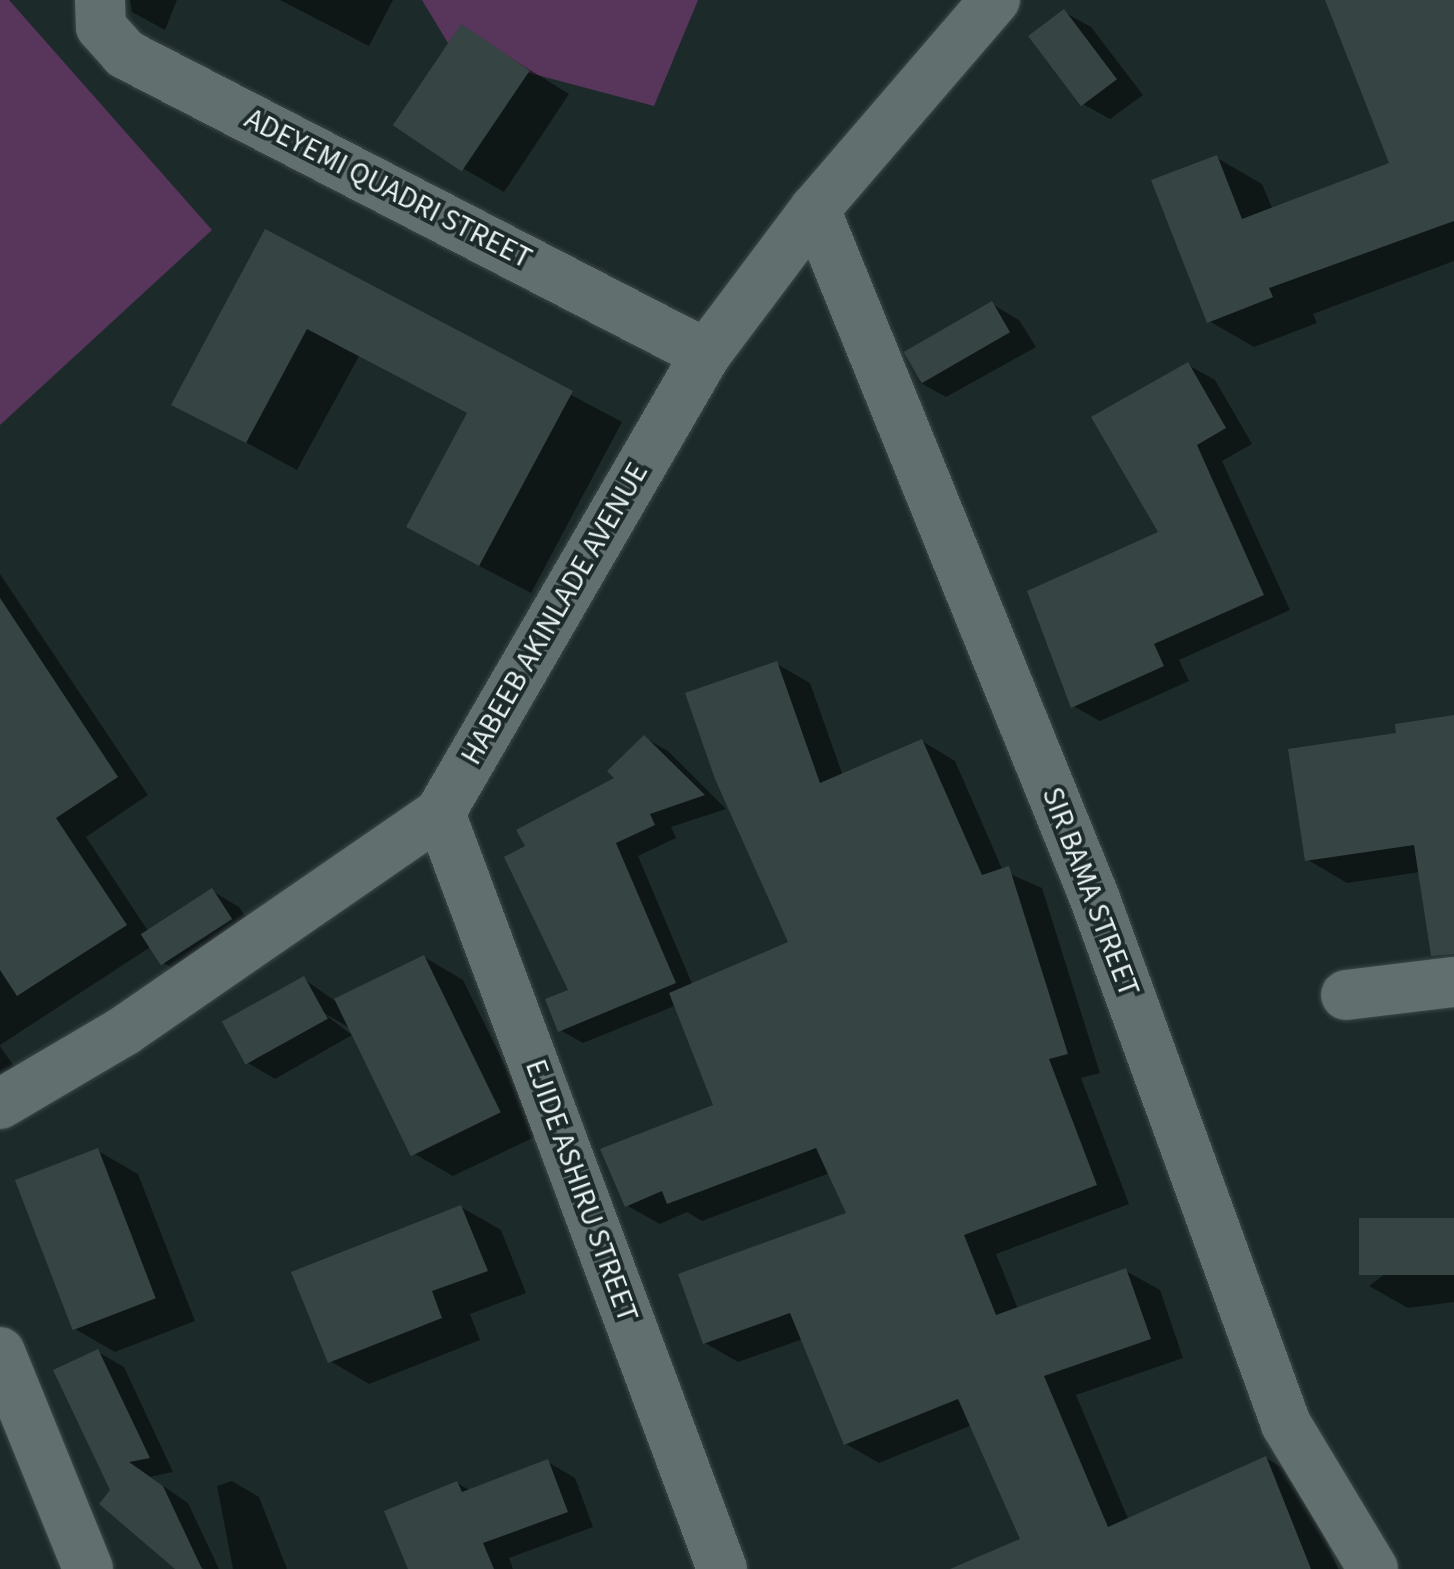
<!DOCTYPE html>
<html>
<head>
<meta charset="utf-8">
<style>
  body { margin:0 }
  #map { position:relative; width:1454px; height:1569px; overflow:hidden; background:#1d2a2a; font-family:"Source Sans 3",sans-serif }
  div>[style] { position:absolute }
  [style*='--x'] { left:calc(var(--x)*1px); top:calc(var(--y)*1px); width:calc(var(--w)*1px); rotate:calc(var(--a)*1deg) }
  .green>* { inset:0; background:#58365c }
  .shadow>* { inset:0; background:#0007 }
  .building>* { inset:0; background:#364444; transform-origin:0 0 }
  .roads { filter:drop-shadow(0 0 2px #3d4848) drop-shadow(0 0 2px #3d4848) }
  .minor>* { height:50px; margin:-25px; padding:0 25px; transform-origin:25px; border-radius:25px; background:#616f6f }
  span { translate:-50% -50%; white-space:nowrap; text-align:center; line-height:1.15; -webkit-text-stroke:8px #1d2a2a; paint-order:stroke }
  .street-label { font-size:30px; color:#e8f0f0 }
</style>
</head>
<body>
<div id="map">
  <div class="green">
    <i style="clip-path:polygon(0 0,9px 0,212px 230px,0 425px)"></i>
    <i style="clip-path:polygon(422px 0,698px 0,654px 106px,454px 53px)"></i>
  </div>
  <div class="shadow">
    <i style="clip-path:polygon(130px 0,177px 0,165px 30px,132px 12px)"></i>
    <i style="clip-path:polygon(280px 0,393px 0,369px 46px)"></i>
    <i style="clip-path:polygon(1327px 0,1454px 0,1454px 261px,1313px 314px,1317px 323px,1254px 347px,1209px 321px,1217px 158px,1262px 184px,1273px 210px,1392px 165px)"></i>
    <i style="clip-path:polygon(1064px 12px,1091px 27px,1143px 95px,1110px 119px,1083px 104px)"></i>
    <i style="clip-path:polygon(462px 28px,569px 94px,504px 192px,464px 169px)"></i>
    <i style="clip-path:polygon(266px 232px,622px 422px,531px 593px,460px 556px,469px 414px,359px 356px,297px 470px,175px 404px)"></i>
    <i style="clip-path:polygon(992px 304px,1019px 320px,1036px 347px,946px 397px,919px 382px)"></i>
    <i style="clip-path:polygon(1188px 365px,1215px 380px,1252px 444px,1222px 461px,1290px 610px,1179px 660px,1189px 681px,1100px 721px,1073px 706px,1161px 534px)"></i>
    <i style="clip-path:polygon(0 574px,148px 795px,86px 837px,148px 931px,212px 891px,239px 907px,257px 935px,189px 978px,162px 962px,152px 946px,0 1045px)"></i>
    <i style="clip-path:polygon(777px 664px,810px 683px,843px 776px,922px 741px,955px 761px,1003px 871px,1042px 888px,1100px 1073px,1081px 1078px,1129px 1204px,996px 1254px,1018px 1309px,1126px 1271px,1160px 1290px,1183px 1358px,1076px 1395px,1129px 1521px,1266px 1458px,1299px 1478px,1338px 1569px,991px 1569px,1024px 1540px,972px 1425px,879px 1463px,846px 1444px,803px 1339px,738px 1362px,705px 1343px,849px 1215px,830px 1173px,702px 1221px,687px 1212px,660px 1224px,626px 1205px,716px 1107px,677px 1005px,583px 1043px,560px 1030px,571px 991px,528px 847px,618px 778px,645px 738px,668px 751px,726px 809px,671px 827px,676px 838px,638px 856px,693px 986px,791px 943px)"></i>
    <i style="clip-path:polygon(1454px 717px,1454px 929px,1420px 872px,1347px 883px,1308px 860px,1399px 735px)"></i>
    <i style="clip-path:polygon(424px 957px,463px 980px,539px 1135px,453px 1176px,413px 1153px,353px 1030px,319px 1010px,352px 1035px,275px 1079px,248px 1063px,304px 979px,335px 1001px)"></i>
    <i style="clip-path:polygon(0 1046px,18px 1072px,0 1084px)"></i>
    <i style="clip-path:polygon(98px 1151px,138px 1174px,195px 1321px,115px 1352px,75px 1329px)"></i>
    <i style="clip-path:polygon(461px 1207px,501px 1230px,526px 1293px,470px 1314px,480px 1340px,369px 1384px,330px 1361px)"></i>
    <i style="clip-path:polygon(1454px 1221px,1454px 1302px,1408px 1308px,1369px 1286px)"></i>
    <i style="clip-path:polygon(98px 1352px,124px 1367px,173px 1472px,150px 1477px,188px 1503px,219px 1569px,204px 1569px,105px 1500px,113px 1491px)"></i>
    <i style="clip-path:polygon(548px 1462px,575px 1478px,593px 1527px,509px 1558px,513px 1569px,411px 1569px,457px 1483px,471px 1491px)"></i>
    <i style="clip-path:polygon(232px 1481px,259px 1497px,287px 1569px,233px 1569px,217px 1486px)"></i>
  </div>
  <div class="building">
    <i style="clip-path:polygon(1325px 0,1454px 0,1454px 221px,1269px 288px,1273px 297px,1207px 323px,1151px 180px,1217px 155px,1242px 219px,1389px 163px)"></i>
    <i style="left:1064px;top:9px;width:88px;height:45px;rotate:53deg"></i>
    <i style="left:461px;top:24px;width:83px;height:122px;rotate:34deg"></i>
    <i style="clip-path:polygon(265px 229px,573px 391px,479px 566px,406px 527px,467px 413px,307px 329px,246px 443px,171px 405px)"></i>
    <i style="left:992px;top:301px;width:36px;height:102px;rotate:60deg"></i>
    <i style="clip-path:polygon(1188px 362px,1226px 428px,1197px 445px,1264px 595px,1154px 644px,1164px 666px,1071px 708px,1027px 591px,1158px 532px,1091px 417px)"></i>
    <i style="clip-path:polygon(0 598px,118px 777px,56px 818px,127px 925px,17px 996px,0 970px)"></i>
    <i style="clip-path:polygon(777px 661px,820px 783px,922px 739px,982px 875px,1009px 866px,1068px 1054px,1049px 1059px,1097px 1185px,964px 1235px,996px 1315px,1126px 1268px,1151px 1339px,1044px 1376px,1108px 1527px,1266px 1456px,1311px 1569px,950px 1569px,1020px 1539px,958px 1399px,844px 1445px,790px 1313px,703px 1344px,678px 1274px,846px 1213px,816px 1148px,667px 1204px,662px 1191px,625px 1207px,600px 1149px,713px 1105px,669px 993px,788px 942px,715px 779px,685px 693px)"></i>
    <i style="clip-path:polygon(1454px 715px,1454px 954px,1431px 956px,1414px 845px,1305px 861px,1288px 749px,1396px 733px,1395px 724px)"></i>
    <i style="clip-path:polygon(644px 735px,705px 795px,650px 814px,655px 825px,616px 843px,676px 983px,558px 1032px,545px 999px,568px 990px,504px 857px,525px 846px,516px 830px,614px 778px,607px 771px)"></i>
    <i style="left:212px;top:888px;width:37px;height:85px;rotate:57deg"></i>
    <i style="left:424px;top:955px;width:175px;height:100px;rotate:64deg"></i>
    <i style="left:304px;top:976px;width:49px;height:94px;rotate:61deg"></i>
    <i style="left:98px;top:1148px;width:161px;height:89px;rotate:69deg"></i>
    <i style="clip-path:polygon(461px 1205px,488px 1271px,432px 1291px,442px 1318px,328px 1363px,291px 1272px)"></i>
    <i style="left:1454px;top:1218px;width:57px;height:95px;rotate:90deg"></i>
    <i style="clip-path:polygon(98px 1349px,150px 1458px,129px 1462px,163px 1486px,202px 1569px,175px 1569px,99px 1504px,110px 1490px,53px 1370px)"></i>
    <i style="clip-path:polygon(548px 1459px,568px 1512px,483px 1543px,494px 1569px,408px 1569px,384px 1511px,457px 1481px,462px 1492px)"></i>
  </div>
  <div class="roads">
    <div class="minor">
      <i style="--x:100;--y:0;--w:27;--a:88"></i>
      <i style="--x:101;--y:27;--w:36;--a:48"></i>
      <i style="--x:125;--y:54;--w:654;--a:27.31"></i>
      <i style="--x:815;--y:209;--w:745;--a:67.91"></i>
      <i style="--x:1095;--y:899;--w:559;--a:70.01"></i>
      <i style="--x:1286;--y:1424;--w:169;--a:59"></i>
      <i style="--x:440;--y:813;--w:807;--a:69.54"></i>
      <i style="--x:1346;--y:995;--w:109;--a:-6.9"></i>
      <i style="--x:0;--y:1104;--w:144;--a:-30.5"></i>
      <i style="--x:124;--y:1031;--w:384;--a:-34.6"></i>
      <i style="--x:440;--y:813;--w:531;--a:-59.91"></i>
      <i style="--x:706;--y:354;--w:181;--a:-53.1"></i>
      <i style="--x:815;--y:209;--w:276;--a:-49.3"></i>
      <i style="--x:0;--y:1352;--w:234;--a:67.9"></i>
    </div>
  </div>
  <div class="street-label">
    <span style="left:388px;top:189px;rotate:27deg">ADEYEMI QUADRI STREET</span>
    <span style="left:555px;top:614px;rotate:-60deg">HABEEB AKINLADE AVENUE</span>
    <span style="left:1090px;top:892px;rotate:69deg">SIR BAMA STREET</span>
    <span style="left:581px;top:1191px;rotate:70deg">EJIDE ASHIRU STREET</span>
  </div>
</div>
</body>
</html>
